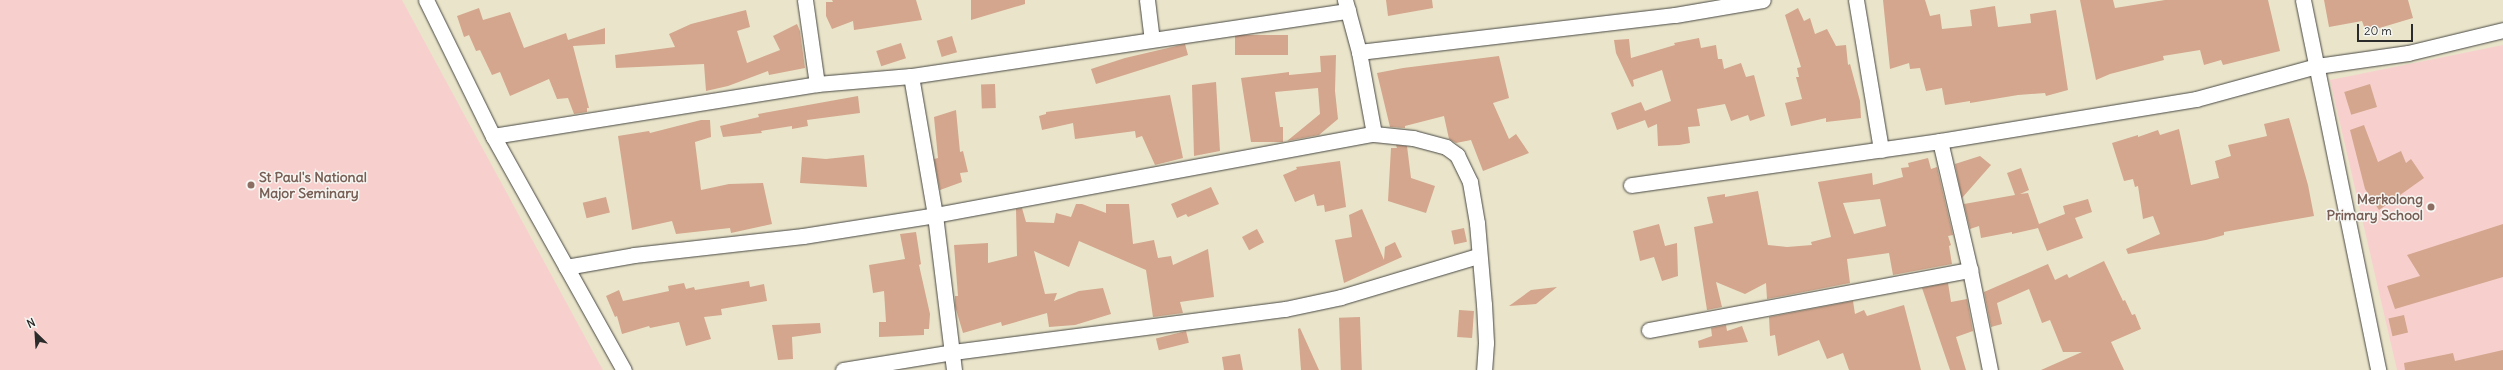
<!DOCTYPE html>
<html>
<head>
<meta charset="utf-8">
<style>
  body { margin:0 }
  #map { position:relative; width:2503px; height:370px; overflow:hidden; background:#eae5ca; font-family:Delius,sans-serif }
  div>[style] { position:absolute }
  [style*='--x'] { left:calc(var(--x)*1px); top:calc(var(--y)*1px); width:calc(var(--w)*1px); rotate:calc(var(--a)*1deg) }
  .built>* { inset:0; background:#f7d0ce }
  .building>* { inset:0; background:#d3a68d; transform-origin:0 0 }
  .roads { filter:drop-shadow(0 0 1px #484743) drop-shadow(0 0 1px #484743) }
  .minor>* { height:15px; margin:-7.5px; padding:0 7.5px; transform-origin:7.5px; border-radius:7.5px; background:#fff }
  .dots>* { width:11px; height:11px; translate:-50% -50%; box-sizing:border-box; border:2px solid #f6f6f2; border-radius:50% }
  span { translate:-50% -50%; white-space:nowrap; text-align:center; line-height:1.15; -webkit-text-stroke:3px #f6f6f2; paint-order:stroke }
  .education-label { font-size:14px; color:#785e54; font-weight:700 }
  .left { translate:0 -50%; text-align:left }
  .right { translate:-100% -50%; text-align:right }
  .north { position:absolute; left:16px; top:314px; width:40px; height:40px; -webkit-text-stroke:3px #f6f6f2; paint-order:stroke; rotate:335deg; font-size:11px; font-weight:700; line-height:16px; text-align:center; color:#2b2b2b }
  .north::after { content:''; display:block; margin:auto; width:14px; height:18px; background:#2b2b2b; clip-path:polygon(50% 0,100% 100%,50% 72%,0 100%) }
  .scale { position:absolute; left:2357px; top:24px; width:56px; height:18px; box-sizing:border-box; border:2px solid #2b2b2b; border-top:0; padding-left:5px; font-size:12px; line-height:14px; white-space:nowrap; color:#2b2b2b; -webkit-text-stroke:3px #f6f6f2; paint-order:stroke }
</style>
</head>
<body>
<div id="map">
  <div class="built">
    <i style="clip-path:polygon(0 0,402px 0,603px 370px,0 370px)"></i>
    <i style="clip-path:polygon(2503px 45px,2503px 370px,2397px 370px,2330px 80px)"></i>
  </div>
  <div class="building">
    <i style="clip-path:polygon(832px 0,916px 0,922px 20px,854px 30px,853px 21px,832px 29px,826px 16px,826px 2px,833px 2px)"></i>
    <i style="clip-path:polygon(971px 0,1025px 0,1025px 4px,971px 20px)"></i>
    <i style="clip-path:polygon(1386px 0,1432px 0,1433px 8px,1388px 16px)"></i>
    <i style="clip-path:polygon(1883px 0,1925px 0,1930px 16px,1940px 14px,1942px 29px,1972px 26px,1970px 10px,1995px 6px,1998px 27px,2031px 23px,2030px 14px,2056px 10px,2068px 90px,2046px 96px,2045px 93px,2018px 95px,1970px 103px,1970px 101px,1945px 105px,1942px 88px,1926px 91px,1920px 68px,1910px 69px,1909px 63px,1890px 69px)"></i>
    <i style="clip-path:polygon(2080px 0,2113px 0,2115px 8px,2165px 0,2268px 0,2280px 51px,2223px 65px,2221px 60px,2204px 65px,2200px 50px,2163px 56px,2164px 60px,2110px 74px,2096px 80px)"></i>
    <i style="clip-path:polygon(2324px 0,2408px 0,2413px 18px,2366px 32px,2362px 21px,2329px 27px)"></i>
    <i style="clip-path:polygon(479px 8px,483px 20px,510px 12px,524px 48px,566px 33px,568px 40px,605px 28px,605px 44px,573px 46px,589px 108px,587px 108px,587px 112px,574px 114px,568px 98px,557px 99px,549px 79px,510px 96px,500px 72px,492px 75px,480px 50px,476px 51px,469px 35px,464px 37px,457px 16px)"></i>
    <i style="clip-path:polygon(1798px 8px,1804px 21px,1810px 18px,1815px 34px,1827px 29px,1836px 46px,1846px 45px,1848px 65px,1850px 64px,1860px 101px,1861px 118px,1826px 122px,1826px 118px,1791px 126px,1785px 103px,1802px 99px,1796px 77px,1799px 77px,1797px 68px,1801px 67px,1785px 15px)"></i>
    <i style="clip-path:polygon(746px 10px,750px 27px,737px 31px,747px 63px,780px 50px,773px 36px,797px 24px,800px 31px,805px 68px,769px 75px,768px 71px,728px 86px,706px 91px,704px 64px,616px 68px,615px 55px,675px 47px,669px 34px,691px 24px)"></i>
    <i style="left:1288px;top:35px;width:20px;height:53px;rotate:90deg"></i>
    <i style="left:952px;top:36px;width:17px;height:16px;rotate:73deg"></i>
    <i style="clip-path:polygon(1699px 38px,1701px 48px,1716px 45px,1718px 59px,1722px 59px,1724px 69px,1741px 63px,1746px 77px,1754px 75px,1765px 116px,1750px 121px,1748px 115px,1731px 121px,1725px 104px,1697px 109px,1700px 126px,1688px 127px,1690px 143px,1679px 145px,1658px 146px,1657px 124px,1648px 128px,1645px 120px,1617px 130px,1611px 113px,1641px 102px,1645px 111px,1671px 101px,1662px 70px,1633px 80px,1634px 86px,1632px 87px,1616px 53px,1614px 40px,1629px 39px,1631px 58px,1675px 45px,1674px 43px)"></i>
    <i style="left:901px;top:43px;width:16px;height:26px;rotate:72deg"></i>
    <i style="clip-path:polygon(1185px 44px,1188px 55px,1096px 84px,1091px 69px,1125px 58px)"></i>
    <i style="clip-path:polygon(1336px 55px,1335px 91px,1338px 119px,1319px 135px,1287px 141px,1320px 114px,1318px 88px,1275px 92px,1280px 127px,1283px 127px,1283px 142px,1251px 142px,1241px 78px,1289px 72px,1289px 75px,1321px 72px,1320px 56px)"></i>
    <i style="clip-path:polygon(1499px 56px,1509px 98px,1493px 103px,1509px 139px,1516px 134px,1529px 153px,1483px 171px,1471px 140px,1456px 143px,1449px 139px,1444px 116px,1405px 126px,1405px 128px,1390px 127px,1377px 73px,1403px 68px)"></i>
    <i style="clip-path:polygon(1216px 82px,1220px 151px,1194px 156px,1192px 85px)"></i>
    <i style="left:995px;top:84px;width:24px;height:14px;rotate:88deg"></i>
    <i style="left:2370px;top:84px;width:24px;height:27px;rotate:73deg"></i>
    <i style="clip-path:polygon(1170px 95px,1183px 158px,1155px 165px,1142px 136px,1136px 138px,1135px 131px,1075px 139px,1073px 123px,1042px 130px,1039px 116px,1046px 114px,1046px 112px)"></i>
    <i style="clip-path:polygon(858px 96px,860px 113px,807px 120px,808px 126px,792px 129px,792px 126px,761px 131px,762px 133px,723px 137px,720px 126px,759px 117px,758px 114px)"></i>
    <i style="clip-path:polygon(956px 110px,960px 152px,963px 151px,968px 172px,960px 173px,962px 182px,940px 190px,934px 159px,938px 158px,934px 117px)"></i>
    <i style="clip-path:polygon(2289px 118px,2308px 185px,2314px 216px,2224px 232px,2224px 235px,2206px 240px,2128px 254px,2126px 249px,2160px 234px,2153px 216px,2143px 219px,2138px 186px,2135px 187px,2133px 179px,2124px 181px,2112px 143px,2138px 135px,2138px 137px,2158px 130px,2160px 135px,2179px 129px,2191px 185px,2219px 178px,2215px 161px,2231px 156px,2228px 145px,2267px 136px,2264px 124px)"></i>
    <i style="clip-path:polygon(701px 120px,710px 120px,711px 137px,695px 142px,701px 190px,729px 184px,763px 183px,772px 224px,731px 233px,730px 228px,676px 234px,672px 221px,632px 230px,618px 136px,649px 131px,650px 133px)"></i>
    <i style="clip-path:polygon(2364px 125px,2378px 162px,2401px 151px,2406px 163px,2411px 159px,2424px 178px,2379px 210px,2365px 189px,2350px 130px)"></i>
    <i style="clip-path:polygon(1396px 145px,1407px 146px,1411px 178px,1435px 186px,1426px 213px,1388px 201px,1391px 148px,1397px 148px)"></i>
    <i style="clip-path:polygon(864px 155px,867px 187px,800px 183px,802px 157px,826px 159px)"></i>
    <i style="clip-path:polygon(1980px 156px,1991px 165px,1962px 198px,1955px 164px)"></i>
    <i style="clip-path:polygon(evenodd,1928px 158px,1931px 169px,1937px 167px,1953px 235px,1948px 236px,1951px 245px,1949px 246px,1952px 264px,1893px 275px,1889px 253px,1847px 259px,1850px 283px,1767px 299px,1766px 283px,1745px 294px,1716px 282px,1722px 307px,1707px 310px,1694px 227px,1713px 223px,1707px 197px,1725px 194px,1725px 197px,1758px 191px,1768px 245px,1787px 247px,1812px 245px,1811px 242px,1831px 237px,1818px 182px,1872px 173px,1873px 185px,1903px 177px,1901px 168px,1909px 167px,1908px 163px,1928px 158px,1880px 199px,1886px 226px,1854px 234px,1843px 203px,1880px 199px)"></i>
    <i style="clip-path:polygon(1340px 161px,1346px 207px,1325px 212px,1324px 205px,1317px 206px,1314px 194px,1295px 202px,1283px 175px,1297px 169px,1296px 167px)"></i>
    <i style="clip-path:polygon(2021px 168px,2029px 190px,2020px 194px,2028px 193px,2039px 224px,2065px 214px,2063px 206px,2088px 199px,2092px 212px,2075px 218px,2083px 238px,2047px 251px,2038px 228px,2012px 234px,2012px 232px,1981px 238px,1979px 226px,1970px 229px,1964px 204px,2015px 195px,2007px 173px)"></i>
    <i style="clip-path:polygon(1211px 187px,1219px 204px,1188px 217px,1186px 214px,1177px 218px,1171px 204px)"></i>
    <i style="left:606px;top:197px;width:16px;height:24px;rotate:76deg"></i>
    <i style="clip-path:polygon(1076px 204px,1082px 204px,1106px 213px,1106px 204px,1129px 204px,1133px 244px,1154px 240px,1158px 258px,1171px 256px,1173px 265px,1208px 249px,1214px 297px,1180px 302px,1183px 313px,1153px 317px,1146px 270px,1079px 241px,1069px 267px,1034px 251px,1045px 294px,1057px 293px,1054px 301px,1079px 291px,1103px 288px,1111px 314px,1075px 325px,1049px 327px,1047px 313px,1002px 326px,1001px 322px,963px 333px,955px 306px,955px 296px,958px 296px,954px 245px,988px 243px,988px 263px,1017px 256px,1016px 209px,1022px 208px,1026px 222px,1054px 223px,1056px 213px,1071px 217px)"></i>
    <i style="clip-path:polygon(1362px 209px,1384px 260px,1385px 247px,1395px 242px,1402px 257px,1344px 283px,1335px 240px,1352px 237px,1349px 215px)"></i>
    <i style="clip-path:polygon(1659px 224px,1665px 246px,1677px 243px,1678px 276px,1662px 281px,1654px 257px,1640px 261px,1633px 231px)"></i>
    <i style="clip-path:polygon(2503px 224px,2503px 277px,2395px 309px,2387px 286px,2420px 276px,2407px 255px)"></i>
    <i style="left:1464px;top:228px;width:14px;height:13px;rotate:78deg"></i>
    <i style="left:1257px;top:229px;width:15px;height:17px;rotate:62deg"></i>
    <i style="clip-path:polygon(916px 232px,921px 264px,919px 265px,930px 314px,929px 329px,924px 329px,924px 335px,879px 337px,879px 322px,886px 322px,884px 291px,873px 293px,869px 265px,905px 259px,900px 234px)"></i>
    <i style="clip-path:polygon(2104px 261px,2123px 301px,2125px 300px,2132px 315px,2135px 314px,2141px 329px,2111px 342px,2124px 370px,2041px 370px,2082px 352px,2063px 352px,2050px 320px,2042px 323px,2029px 289px,1997px 303px,2002px 324px,1991px 327px,1984px 292px,2048px 264px,2055px 280px,2067px 274px,2069px 278px)"></i>
    <i style="clip-path:polygon(749px 281px,750px 287px,764px 284px,767px 301px,721px 309px,722px 315px,704px 317px,711px 339px,686px 346px,679px 322px,650px 328px,649px 326px,622px 334px,617px 316px,615px 317px,606px 296px,619px 290px,623px 301px,669px 291px,668px 286px,684px 283px,686px 289px,694px 287px,695px 290px)"></i>
    <i style="clip-path:polygon(1948px 283px,1951px 302px,1967px 299px,1973px 331px,1956px 337px,1966px 370px,1950px 370px,1922px 288px)"></i>
    <i style="clip-path:polygon(1557px 287px,1536px 304px,1509px 306px,1531px 290px)"></i>
    <i style="clip-path:polygon(1853px 301px,1855px 314px,1864px 310px,1867px 316px,1904px 305px,1921px 370px,1849px 370px,1843px 353px,1827px 359px,1819px 340px,1778px 356px,1775px 335px,1770px 336px,1769px 317px)"></i>
    <i style="left:1459px;top:310px;width:15px;height:27px;rotate:4deg"></i>
    <i style="left:2404px;top:315px;width:18px;height:16px;rotate:77deg"></i>
    <i style="left:1360px;top:317px;width:53px;height:21px;rotate:88deg"></i>
    <i style="clip-path:polygon(820px 323px,821px 333px,792px 337px,793px 359px,778px 360px,772px 325px)"></i>
    <i style="clip-path:polygon(1726px 325px,1727px 331px,1742px 326px,1748px 342px,1699px 348px,1698px 341px,1712px 336px,1711px 328px)"></i>
    <i style="clip-path:polygon(1300px 328px,1319px 370px,1301px 370px,1298px 329px)"></i>
    <i style="left:1186px;top:331px;width:12px;height:31px;rotate:76deg"></i>
    <i style="clip-path:polygon(2503px 350px,2503px 370px,2405px 370px,2404px 363px,2453px 353px,2455px 361px)"></i>
    <i style="clip-path:polygon(1240px 354px,1243px 370px,1224px 370px,1222px 357px)"></i>
  </div>
  <div class="roads">
    <div class="minor">
      <i style="--x:426;--y:0;--w:152;--a:63.8"></i>
      <i style="--x:493;--y:136;--w:268;--a:60.8"></i>
      <i style="--x:805;--y:0;--w:85;--a:81.9"></i>
      <i style="--x:1147;--y:0;--w:39;--a:83"></i>
      <i style="--x:1345;--y:0;--w:54;--a:74.9"></i>
      <i style="--x:1359;--y:52;--w:83;--a:79.6"></i>
      <i style="--x:1856;--y:0;--w:152;--a:80.5"></i>
      <i style="--x:2303;--y:0;--w:378;--a:78.5"></i>
      <i style="--x:1359;--y:52;--w:318;--a:-6.7"></i>
      <i style="--x:1675;--y:15;--w:89;--a:-9.7"></i>
      <i style="--x:911;--y:76;--w:141;--a:80.2"></i>
      <i style="--x:935;--y:215;--w:156;--a:83"></i>
      <i style="--x:493;--y:136;--w:328;--a:-9.1"></i>
      <i style="--x:817;--y:84;--w:94;--a:-4.9"></i>
      <i style="--x:911;--y:76;--w:442;--a:-8.5"></i>
      <i style="--x:1940;--y:141;--w:132;--a:76.9"></i>
      <i style="--x:1970;--y:270;--w:102;--a:78.7"></i>
      <i style="--x:1631;--y:185;--w:312;--a:-8.1"></i>
      <i style="--x:1940;--y:141;--w:259;--a:-9.3"></i>
      <i style="--x:2196;--y:99;--w:125;--a:-15.3"></i>
      <i style="--x:2317;--y:66;--w:92;--a:-8.1"></i>
      <i style="--x:2408;--y:53;--w:98;--a:-13.6"></i>
      <i style="--x:566;--y:267;--w:69;--a:-10"></i>
      <i style="--x:634;--y:255;--w:170;--a:-6.4"></i>
      <i style="--x:803;--y:236;--w:134;--a:-9"></i>
      <i style="--x:935;--y:215;--w:446;--a:-10.5"></i>
      <i style="--x:1374;--y:134;--w:39;--a:6"></i>
      <i style="--x:1413;--y:138;--w:34;--a:15"></i>
      <i style="--x:1446;--y:147;--w:14;--a:36"></i>
      <i style="--x:1457;--y:155;--w:30;--a:64"></i>
      <i style="--x:1470;--y:182;--w:42;--a:80.3"></i>
      <i style="--x:1477;--y:223;--w:81;--a:85.1"></i>
      <i style="--x:1484;--y:304;--w:39;--a:87"></i>
      <i style="--x:1486;--y:343;--w:27;--a:94"></i>
      <i style="--x:1649;--y:330;--w:327;--a:-10.6"></i>
      <i style="--x:843;--y:370;--w:111;--a:-9.3"></i>
      <i style="--x:953;--y:352;--w:335;--a:-7.4"></i>
      <i style="--x:1285;--y:309;--w:57;--a:-12.1"></i>
      <i style="--x:1341;--y:297;--w:143;--a:-16.7"></i>
    </div>
  </div>
  <div class="dots">
    <i style="left:251px;top:185px;background:#8d6e63"></i>
    <i style="left:2431px;top:207px;background:#8d6e63"></i>
  </div>
  <div class="education-label">
    <span class="left" style="left:259px;top:185px">St Paul's National<br>Major Seminary</span>
    <span class="right" style="left:2423px;top:207px">Merkolong<br>Primary School</span>
  </div>
  <div class="north">N</div>
  <div class="scale">20 m</div>
</div>
</body>
</html>
